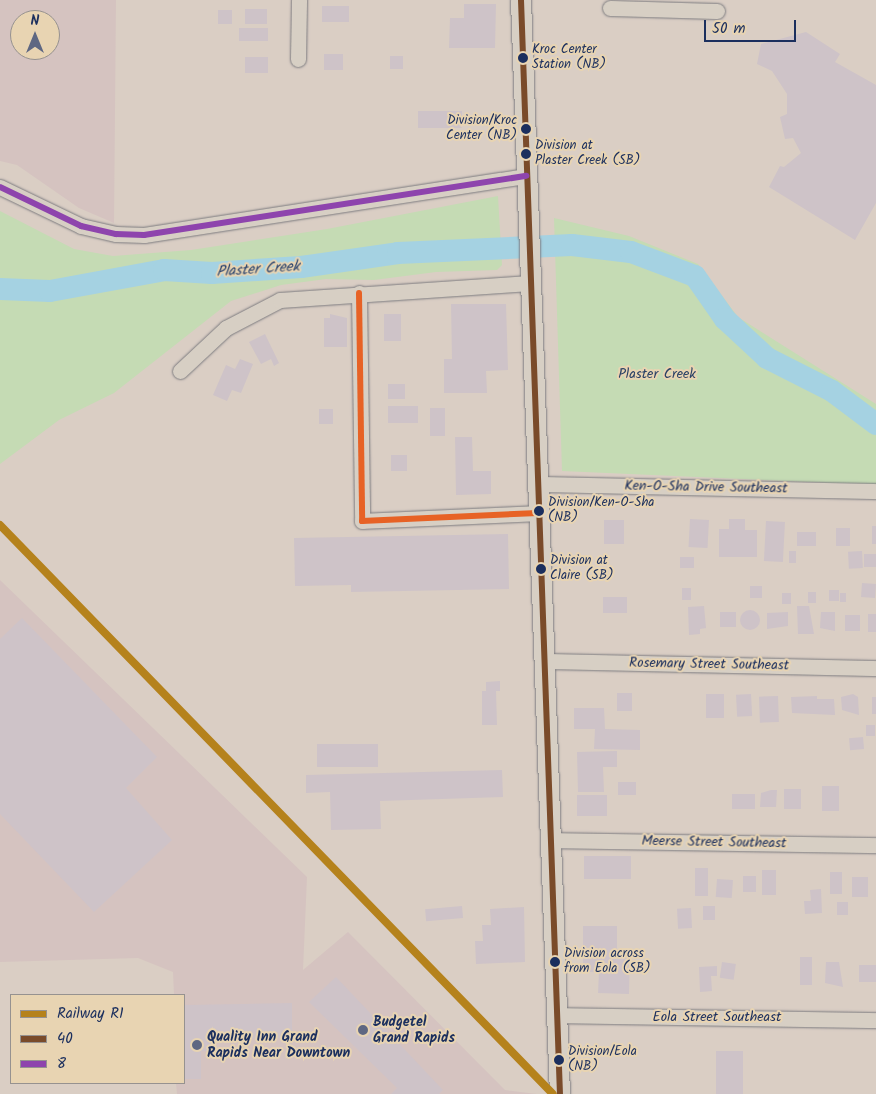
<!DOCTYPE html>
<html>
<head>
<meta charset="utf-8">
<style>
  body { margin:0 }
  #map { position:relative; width:876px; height:1094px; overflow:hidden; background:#dacec4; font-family:Kalam,sans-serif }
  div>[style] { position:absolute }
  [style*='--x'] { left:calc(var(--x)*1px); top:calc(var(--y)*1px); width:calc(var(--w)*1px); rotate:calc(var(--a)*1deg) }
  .built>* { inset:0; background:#d5c3c0 }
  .green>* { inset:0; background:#c5dbb4 }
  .river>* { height:22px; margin:-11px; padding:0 11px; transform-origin:11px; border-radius:11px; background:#a5d2e2 }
  .building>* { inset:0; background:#cec3c8; transform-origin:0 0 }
  .round { border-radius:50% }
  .roads { filter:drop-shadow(0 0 1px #7d7c80) drop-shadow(0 0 1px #7d7c80) }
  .minor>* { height:15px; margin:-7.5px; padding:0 7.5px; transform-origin:7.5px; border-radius:7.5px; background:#d7cfc4 }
  .major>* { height:20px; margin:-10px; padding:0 10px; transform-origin:10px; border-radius:10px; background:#d7cfc4 }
  .bus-1>* { height:6px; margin:-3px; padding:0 3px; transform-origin:3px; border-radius:3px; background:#7a4b2a }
  .bus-2>* { height:6px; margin:-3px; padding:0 3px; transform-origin:3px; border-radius:3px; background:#8e44ad }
  .bus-3>* { height:6px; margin:-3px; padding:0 3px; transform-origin:3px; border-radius:3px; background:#e76225 }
  .rail-1>* { height:8px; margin:-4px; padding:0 4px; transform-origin:4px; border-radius:4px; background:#b5821c }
  .dots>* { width:14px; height:14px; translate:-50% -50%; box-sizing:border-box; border:2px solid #e8d4b2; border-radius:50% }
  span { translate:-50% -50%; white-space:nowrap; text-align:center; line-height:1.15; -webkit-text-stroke:4px #e8d4b2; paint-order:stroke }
  .bus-label { font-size:13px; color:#1b2f5e }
  .left { translate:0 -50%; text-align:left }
  .right { translate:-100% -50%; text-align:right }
  .park-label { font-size:14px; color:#2a4165 }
  .street-label { font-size:14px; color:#1b2f5e }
  .poi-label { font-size:14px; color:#1b2f5e; font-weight:700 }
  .water-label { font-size:15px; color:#26406c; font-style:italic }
  .legend { position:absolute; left:10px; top:994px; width:175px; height:90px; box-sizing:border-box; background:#e8d4b2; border:1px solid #969290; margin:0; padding:6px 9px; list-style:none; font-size:15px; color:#1b2f5e }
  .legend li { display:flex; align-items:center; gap:10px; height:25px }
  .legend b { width:25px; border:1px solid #969290 }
  .north { position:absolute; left:10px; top:10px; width:50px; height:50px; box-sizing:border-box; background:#e8d4b2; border:1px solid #969290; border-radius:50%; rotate:0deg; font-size:14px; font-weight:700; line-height:20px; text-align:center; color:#1b2f5e }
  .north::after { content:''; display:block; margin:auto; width:18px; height:22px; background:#5e6782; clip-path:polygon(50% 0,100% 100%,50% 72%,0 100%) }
  .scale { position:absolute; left:704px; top:20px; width:92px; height:22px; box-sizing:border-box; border:2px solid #1b2f5e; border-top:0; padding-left:6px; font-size:15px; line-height:18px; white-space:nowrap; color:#1b2f5e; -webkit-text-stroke:4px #e8d4b2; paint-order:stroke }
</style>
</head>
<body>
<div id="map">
  <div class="built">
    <i style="clip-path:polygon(evenodd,0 0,116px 0,114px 223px,79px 208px,17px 165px,0 161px,0 0,20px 20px,50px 20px,50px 50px,20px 50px,20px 20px)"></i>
    <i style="clip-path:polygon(0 580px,307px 877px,303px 970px,348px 932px,505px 1090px,537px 1094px,177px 1094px,176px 1083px,184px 1083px,184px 995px,174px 995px,173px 972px,138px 958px,0 962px)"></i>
  </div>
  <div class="green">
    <i style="clip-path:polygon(498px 196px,502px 265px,497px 270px,436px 272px,374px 280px,326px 279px,281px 285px,231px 301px,114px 393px,59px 420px,0 464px,0 211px,74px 249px,113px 256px,191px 250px,327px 229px)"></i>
    <i style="clip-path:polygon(554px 218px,629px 236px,698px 264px,738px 317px,876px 404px,876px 485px,562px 471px)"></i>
  </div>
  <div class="river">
    <i style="--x:0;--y:289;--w:50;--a:2.3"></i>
    <i style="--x:50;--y:291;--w:116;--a:-10.4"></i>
    <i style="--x:164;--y:270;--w:48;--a:3.6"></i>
    <i style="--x:212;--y:273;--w:89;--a:-3.9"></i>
    <i style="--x:301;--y:267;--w:98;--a:-8.2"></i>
    <i style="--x:398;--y:253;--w:174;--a:-2.6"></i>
    <i style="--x:572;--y:245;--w:59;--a:6.8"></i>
    <i style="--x:631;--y:252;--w:68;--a:20.6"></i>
    <i style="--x:695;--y:276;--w:52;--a:55.1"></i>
    <i style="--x:725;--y:319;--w:57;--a:42.9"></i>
    <i style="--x:767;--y:358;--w:73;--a:26.9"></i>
    <i style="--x:832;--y:391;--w:55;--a:36.9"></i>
  </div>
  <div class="building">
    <i style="clip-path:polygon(464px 4px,496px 4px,495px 48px,449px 48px,450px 18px,464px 18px)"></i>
    <i style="left:322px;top:6px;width:27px;height:16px"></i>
    <i style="left:245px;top:9px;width:22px;height:15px"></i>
    <i style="left:218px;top:10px;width:14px;height:14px"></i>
    <i style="left:239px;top:28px;width:29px;height:13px"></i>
    <i style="clip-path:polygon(806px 32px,840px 54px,835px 62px,876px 85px,876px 203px,855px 240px,769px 187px,780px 166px,784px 167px,801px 153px,793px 138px,785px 139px,780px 117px,787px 114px,787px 94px,772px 71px,757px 64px,761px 44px)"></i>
    <i style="left:324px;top:54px;width:19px;height:16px"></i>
    <i style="left:390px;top:56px;width:13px;height:13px"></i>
    <i style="left:245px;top:57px;width:23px;height:16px"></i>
    <i style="left:418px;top:111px;width:44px;height:17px"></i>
    <i style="clip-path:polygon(451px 304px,506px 304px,508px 370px,486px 371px,487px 393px,444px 393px,444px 359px,452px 359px)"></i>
    <i style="clip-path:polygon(330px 314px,347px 318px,347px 347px,324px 347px,324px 318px,330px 318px)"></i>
    <i style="left:384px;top:314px;width:17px;height:27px"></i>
    <i style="clip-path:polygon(265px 334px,279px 363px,274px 366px,271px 359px,261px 364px,249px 342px)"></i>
    <i style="clip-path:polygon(240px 359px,253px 364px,241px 393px,232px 390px,227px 401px,213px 395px,226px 365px,235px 369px)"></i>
    <i style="left:388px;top:384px;width:17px;height:15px"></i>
    <i style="left:388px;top:406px;width:30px;height:17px"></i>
    <i style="left:430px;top:408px;width:15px;height:28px"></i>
    <i style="left:319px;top:409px;width:14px;height:15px"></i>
    <i style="clip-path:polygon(455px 437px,472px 437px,473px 471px,491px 471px,491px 494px,456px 495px)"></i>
    <i style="left:391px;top:455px;width:16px;height:16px"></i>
    <i style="left:690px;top:519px;width:19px;height:28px;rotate:3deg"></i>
    <i style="clip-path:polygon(729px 519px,745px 519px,745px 530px,757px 530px,757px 557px,719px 557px,719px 529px,729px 529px)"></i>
    <i style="left:604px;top:520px;width:20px;height:24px"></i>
    <i style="left:766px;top:521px;width:19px;height:40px;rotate:3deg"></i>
    <i style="left:872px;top:526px;width:4px;height:18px"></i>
    <i style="left:836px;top:528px;width:14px;height:18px"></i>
    <i style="left:797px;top:532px;width:19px;height:14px"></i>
    <i style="clip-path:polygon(508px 534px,509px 589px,351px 592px,351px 585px,295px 586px,294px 538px)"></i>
    <i style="left:789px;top:551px;width:7px;height:12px"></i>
    <i style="left:862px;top:551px;width:17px;height:14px;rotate:87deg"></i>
    <i style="left:864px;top:554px;width:12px;height:13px"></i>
    <i style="left:694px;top:557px;width:11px;height:14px;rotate:90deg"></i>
    <i style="left:862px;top:583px;width:14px;height:14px;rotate:4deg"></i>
    <i style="left:750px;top:586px;width:12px;height:12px"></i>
    <i style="left:691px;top:588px;width:12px;height:9px;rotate:90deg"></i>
    <i style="left:829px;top:590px;width:10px;height:11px"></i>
    <i style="left:808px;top:592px;width:8px;height:11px"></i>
    <i style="left:782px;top:593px;width:9px;height:11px"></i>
    <i style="left:840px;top:593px;width:6px;height:9px"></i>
    <i style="left:603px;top:597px;width:24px;height:16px"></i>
    <i style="clip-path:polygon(704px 606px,706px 628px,700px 629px,700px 634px,689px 635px,688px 607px)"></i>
    <i style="clip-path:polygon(797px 606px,809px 606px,814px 634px,798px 634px)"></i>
    <i class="round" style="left:740px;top:610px;width:20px;height:20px"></i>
    <i style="left:720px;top:612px;width:16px;height:15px"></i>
    <i style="clip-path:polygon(788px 612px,788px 626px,767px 629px,767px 613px)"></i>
    <i style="clip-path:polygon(821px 612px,835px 612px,835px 631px,820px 628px)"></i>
    <i style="left:868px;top:614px;width:8px;height:18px"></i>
    <i style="left:845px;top:615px;width:15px;height:16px"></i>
    <i style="clip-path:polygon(22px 618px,157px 757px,126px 788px,172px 840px,94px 912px,0 814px,0 639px)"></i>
    <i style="clip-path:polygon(500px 681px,500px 691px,496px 691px,497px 725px,482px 725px,482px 691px,486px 691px,486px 682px)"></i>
    <i style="left:617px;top:693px;width:15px;height:18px"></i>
    <i style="left:706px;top:694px;width:18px;height:24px"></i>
    <i style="left:751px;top:694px;width:22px;height:15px;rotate:87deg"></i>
    <i style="clip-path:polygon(853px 694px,858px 697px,859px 715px,842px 710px,841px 697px)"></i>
    <i style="left:778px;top:696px;width:26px;height:19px;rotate:88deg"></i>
    <i style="clip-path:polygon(817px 696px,817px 699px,834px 699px,835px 715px,792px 713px,791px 697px)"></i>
    <i style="left:872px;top:697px;width:4px;height:17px"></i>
    <i style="clip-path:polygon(574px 708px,604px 708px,605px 729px,640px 730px,640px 750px,594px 749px,595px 729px,574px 729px)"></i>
    <i style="left:866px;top:725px;width:9px;height:11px"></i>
    <i style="left:863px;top:737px;width:12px;height:14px;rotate:85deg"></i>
    <i style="left:378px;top:744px;width:23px;height:61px;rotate:90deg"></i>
    <i style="clip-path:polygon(617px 751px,617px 767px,603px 767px,604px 792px,578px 792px,577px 752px)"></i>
    <i style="clip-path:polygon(502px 770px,503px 797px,380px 801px,381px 829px,331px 830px,330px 792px,306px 793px,306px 775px)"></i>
    <i style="left:618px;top:782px;width:18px;height:13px"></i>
    <i style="left:822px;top:786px;width:17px;height:25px"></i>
    <i style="left:784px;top:789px;width:17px;height:20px"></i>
    <i style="clip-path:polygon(771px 790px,777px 790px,776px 807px,760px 807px,761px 793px)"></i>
    <i style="left:755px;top:794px;width:15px;height:23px;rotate:90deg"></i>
    <i style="left:577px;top:795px;width:30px;height:21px"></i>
    <i style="left:584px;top:856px;width:47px;height:23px"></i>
    <i style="left:695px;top:868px;width:13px;height:28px"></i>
    <i style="left:762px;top:870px;width:14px;height:25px"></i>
    <i style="left:830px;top:872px;width:12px;height:22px"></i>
    <i style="left:743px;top:876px;width:13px;height:16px"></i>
    <i style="left:852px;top:877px;width:16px;height:20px"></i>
    <i style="left:717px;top:879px;width:16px;height:18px;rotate:4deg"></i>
    <i style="clip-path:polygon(821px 889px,822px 913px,805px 914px,804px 901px,811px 901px,810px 890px)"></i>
    <i style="left:837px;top:902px;width:11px;height:13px"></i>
    <i style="left:462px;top:906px;width:12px;height:37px;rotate:85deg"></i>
    <i style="left:703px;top:906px;width:12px;height:14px"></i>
    <i style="clip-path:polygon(524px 907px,525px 962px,476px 964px,475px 941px,483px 941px,482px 925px,491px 925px,490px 909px)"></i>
    <i style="left:691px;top:908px;width:20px;height:14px;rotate:87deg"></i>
    <i style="clip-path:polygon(583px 926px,617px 926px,617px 949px,630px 949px,629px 994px,598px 993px,599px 972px,583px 972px)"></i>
    <i style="left:800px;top:957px;width:12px;height:28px"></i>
    <i style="left:722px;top:962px;width:14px;height:16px;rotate:8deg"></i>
    <i style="clip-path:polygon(826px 962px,839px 962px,843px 987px,825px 983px)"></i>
    <i style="left:859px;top:965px;width:17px;height:17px"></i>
    <i style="clip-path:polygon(717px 966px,717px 976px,711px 976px,712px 991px,700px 992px,699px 967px)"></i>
    <i style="clip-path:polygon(336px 977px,443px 1090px,439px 1094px,391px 1094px,397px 1088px,309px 1002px)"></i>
    <i style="clip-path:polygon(292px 1003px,292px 1038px,211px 1039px,211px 1051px,201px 1051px,201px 1079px,184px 1079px,184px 1005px)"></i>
    <i style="left:716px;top:1051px;width:27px;height:43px"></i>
  </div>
  <div class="roads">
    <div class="minor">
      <i style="--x:610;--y:8;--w:107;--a:1.6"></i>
      <i style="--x:298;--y:59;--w:59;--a:-89"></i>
      <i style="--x:0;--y:187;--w:90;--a:25.7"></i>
      <i style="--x:81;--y:226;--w:36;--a:13"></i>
      <i style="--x:116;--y:234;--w:28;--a:2"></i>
      <i style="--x:144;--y:235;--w:387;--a:-8.8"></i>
      <i style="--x:359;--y:293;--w:228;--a:89.2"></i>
      <i style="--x:362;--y:521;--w:176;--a:-2.6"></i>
      <i style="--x:180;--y:371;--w:63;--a:-43.1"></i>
      <i style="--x:226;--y:328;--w:61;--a:-27.4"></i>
      <i style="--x:280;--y:300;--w:250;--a:-3.9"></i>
      <i style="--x:537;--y:484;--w:339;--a:1.2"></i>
      <i style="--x:543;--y:661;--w:333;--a:1.2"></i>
      <i style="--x:551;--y:840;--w:325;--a:0.9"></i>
      <i style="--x:557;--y:1015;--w:319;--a:0.9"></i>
    </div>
    <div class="major">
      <i style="--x:521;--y:0;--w:1095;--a:87.96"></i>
    </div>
  </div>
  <div class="bus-1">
    <i style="--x:521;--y:0;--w:1095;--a:87.96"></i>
  </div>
  <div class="bus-2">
    <i style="--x:0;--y:187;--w:90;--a:25.7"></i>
    <i style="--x:81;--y:226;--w:36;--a:13"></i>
    <i style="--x:116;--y:234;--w:28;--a:2"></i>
    <i style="--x:144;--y:235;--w:387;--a:-8.8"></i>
  </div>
  <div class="bus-3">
    <i style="--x:359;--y:293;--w:228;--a:89.2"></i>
    <i style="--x:362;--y:521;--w:176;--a:-2.6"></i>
  </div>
  <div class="rail-1">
    <i style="--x:0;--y:525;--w:793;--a:45.82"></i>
  </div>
  <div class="dots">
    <i style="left:523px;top:58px;background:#1b2f5e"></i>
    <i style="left:526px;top:129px;background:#1b2f5e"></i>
    <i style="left:526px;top:154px;background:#1b2f5e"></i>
    <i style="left:539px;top:511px;background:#1b2f5e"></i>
    <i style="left:541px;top:569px;background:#1b2f5e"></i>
    <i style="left:555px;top:962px;background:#1b2f5e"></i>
    <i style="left:363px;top:1030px;background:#5e6782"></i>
    <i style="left:197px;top:1045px;background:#5e6782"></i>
    <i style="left:559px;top:1060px;background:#1b2f5e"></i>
  </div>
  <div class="bus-label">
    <span class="left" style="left:532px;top:58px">Kroc Center<br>Station (NB)</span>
    <span class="right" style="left:517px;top:129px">Division/Kroc<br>Center (NB)</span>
    <span class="left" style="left:535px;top:154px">Division at<br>Plaster Creek (SB)</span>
    <span class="left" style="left:548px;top:511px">Division/Ken-O-Sha<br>(NB)</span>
    <span class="left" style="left:550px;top:569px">Division at<br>Claire (SB)</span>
    <span class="left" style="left:564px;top:962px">Division across<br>from Eola (SB)</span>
    <span class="left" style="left:568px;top:1060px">Division/Eola<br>(NB)</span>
  </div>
  <div class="park-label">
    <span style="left:657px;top:374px">Plaster Creek</span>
  </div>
  <div class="street-label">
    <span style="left:706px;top:487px;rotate:1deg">Ken-O-Sha Drive Southeast</span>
    <span style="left:709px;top:664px;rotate:1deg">Rosemary Street Southeast</span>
    <span style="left:714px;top:842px;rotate:1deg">Meerse Street Southeast</span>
    <span style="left:717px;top:1017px">Eola Street Southeast</span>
  </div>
  <div class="poi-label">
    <span class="left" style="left:373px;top:1030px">Budgetel<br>Grand Rapids</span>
    <span class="left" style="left:207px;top:1045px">Quality Inn Grand<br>Rapids Near Downtown</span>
  </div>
  <div class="water-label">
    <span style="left:258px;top:270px;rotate:-4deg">Plaster Creek</span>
  </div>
  <ul class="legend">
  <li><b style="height:6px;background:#b5821c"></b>Railway R1</li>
  <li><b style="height:6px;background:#7a4b2a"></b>40</li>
  <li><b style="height:6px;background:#8e44ad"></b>8</li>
  </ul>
  <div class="north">N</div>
  <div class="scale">50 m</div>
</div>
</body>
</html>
